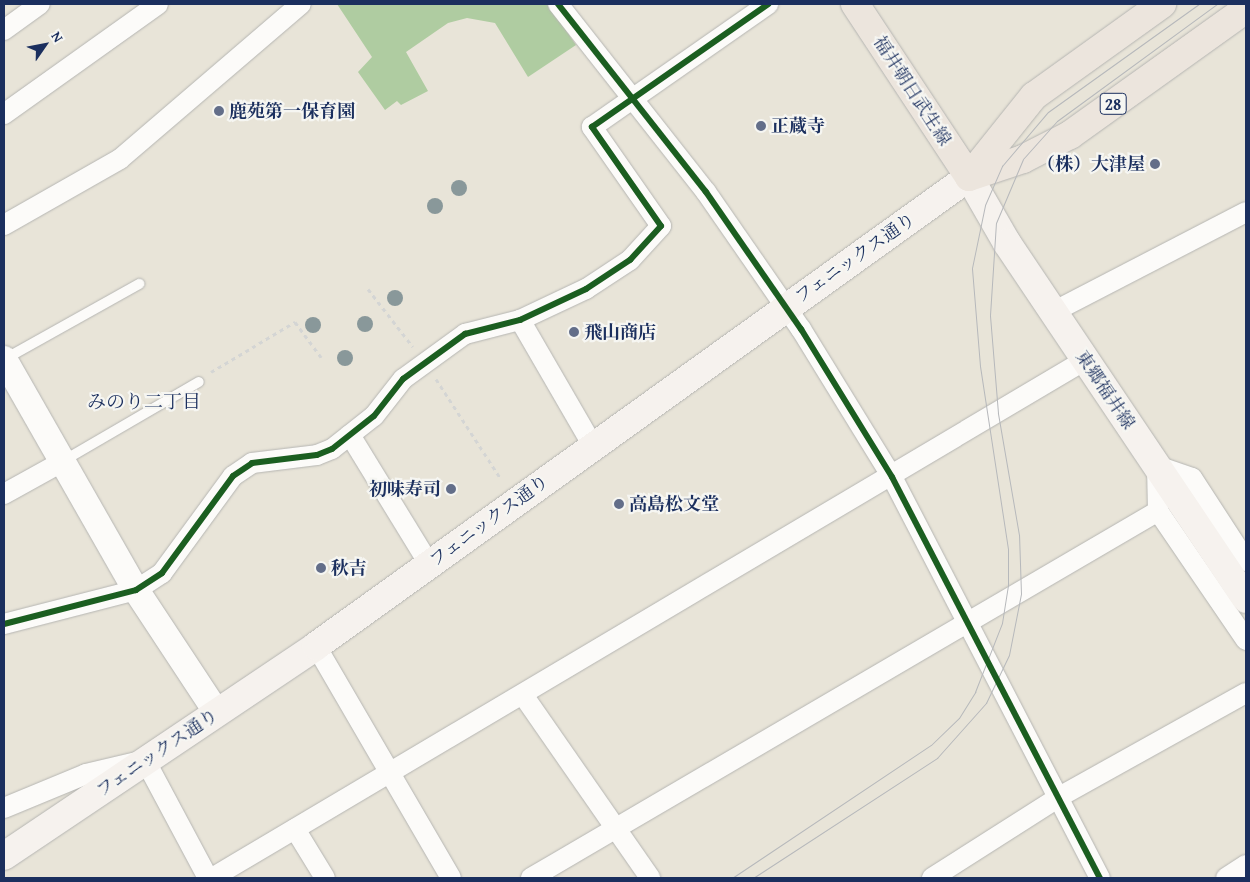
<!DOCTYPE html>
<html>
<head>
<meta charset="utf-8">
<style>
  body { margin:0 }
  #map { position:relative; width:1250px; height:882px; overflow:hidden; background:#e8e4d8; font-family:"Gentium Book Plus","Noto Serif JP",serif }
  div>[style] { position:absolute }
  [style*='--x'] { left:calc(var(--x)*1px); top:calc(var(--y)*1px); width:calc(var(--w)*1px); rotate:calc(var(--a)*1deg) }
  .forest>* { inset:0; background:#afcca1 }
  .path>* { height:3px; margin-top:-1.5px; transform-origin:0; background:repeating-linear-gradient(90deg,#d4d5d4 0 4px,transparent 0 8px) }
  .roads { filter:drop-shadow(0 0 1px #b5b5b2) drop-shadow(0 0 1px #b5b5b2) }
  .service>* { height:10px; margin:-5px; padding:0 5px; transform-origin:5px; border-radius:5px; background:#fcfbf9 }
  .minor>* { height:20px; margin:-10px; padding:0 10px; transform-origin:10px; border-radius:10px; background:#fcfbf9 }
  .tertiary>* { height:26px; margin:-13px; padding:0 13px; transform-origin:13px; border-radius:13px; background:#fcfbf9 }
  .secondary>* { height:28px; margin:-14px; padding:0 14px; transform-origin:14px; border-radius:14px; background:#f6f2ee }
  .primary>* { height:28px; margin:-14px; padding:0 14px; transform-origin:14px; border-radius:14px; background:#ece5dd }
  .tram>* { height:1px; margin:-0.5px; padding:0 0.5px; transform-origin:0.5px; border-radius:0.5px; background:#b6b8bb }
  .cycleway>* { height:6px; margin:-3px; padding:0 3px; transform-origin:3px; border-radius:3px; background:#1b5e20 }
  .trees>* { width:16px; height:16px; margin:-8px; border-radius:50%; background:#89989a }
  .dots>* { width:14px; height:14px; translate:-50% -50%; box-sizing:border-box; border:2px solid #f6f6f2; border-radius:50% }
  span { translate:-50% -50%; white-space:nowrap; text-align:center; line-height:1.15; -webkit-text-stroke:4.5px #f6f6f2; paint-order:stroke }
  .shield-label span { padding:1px 4px; background:#f6f6f2; border:1px solid; border-radius:4px; -webkit-text-stroke-width:0 }
  .shield-label { font-size:16px; color:#1b2f5e; font-weight:700 }
  .street-label { font-size:18px; color:#1b2f5e }
  .poi-label { font-size:18px; color:#1b2f5e; font-weight:700 }
  .left { translate:0 -50%; text-align:left }
  .right { translate:-100% -50%; text-align:right }
  .neighbourhood-label { font-size:19px; color:#1b2f5e }
  .frame { position:absolute; inset:0; border:5px solid #1b2f5e; pointer-events:none }
  .north { position:absolute; left:20px; top:20px; width:50px; height:50px; -webkit-text-stroke:4px #f6f6f2; paint-order:stroke; rotate:57deg; font-size:14px; font-weight:700; line-height:20px; text-align:center; color:#1b2f5e }
  .north::after { content:''; display:block; margin:auto; width:18px; height:22px; background:#1b2f5e; clip-path:polygon(50% 0,100% 100%,50% 72%,0 100%) }
</style>
</head>
<body>
<div id="map">
  <div class="forest">
    <i style="clip-path:polygon(337px 4px,548px 4px,576px 45px,528px 77px,495px 23px,467px 18px,448px 23px,406px 52px,428px 91px,401px 105px,397px 101px,385px 110px,358px 72px,372px 57px)"></i>
  </div>
  <div class="path">
    <i style="--x:368;--y:289;--w:73;--a:52.2"></i>
    <i style="--x:211;--y:372;--w:98;--a:-30.8"></i>
    <i style="--x:295;--y:322;--w:44;--a:53.4"></i>
    <i style="--x:436;--y:379;--w:119;--a:57"></i>
  </div>
  <div class="roads">
    <div class="service">
      <i style="--x:5;--y:359;--w:154;--a:-29.2"></i>
      <i style="--x:63;--y:461;--w:157;--a:-30.2"></i>
    </div>
    <div class="minor">
      <i style="--x:558;--y:4;--w:239;--a:51.8"></i>
      <i style="--x:706;--y:192;--w:167;--a:55.3"></i>
      <i style="--x:801;--y:329;--w:174;--a:58.4"></i>
      <i style="--x:892;--y:477;--w:452;--a:62.6"></i>
      <i style="--x:4;--y:30;--w:44;--a:-35.8"></i>
      <i style="--x:4;--y:114;--w:189;--a:-35.5"></i>
      <i style="--x:4;--y:225;--w:133;--a:-29.6"></i>
      <i style="--x:120;--y:159;--w:238;--a:-40.6"></i>
      <i style="--x:1053;--y:312;--w:217;--a:-27.4"></i>
      <i style="--x:520;--y:320;--w:146;--a:59.9"></i>
      <i style="--x:350;--y:435;--w:151;--a:58.5"></i>
      <i style="--x:4;--y:494;--w:66;--a:-28.9"></i>
      <i style="--x:1246;--y:561;--w:99;--a:-123"></i>
      <i style="--x:1192;--y:478;--w:37;--a:-161"></i>
      <i style="--x:1157;--y:466;--w:45;--a:88.7"></i>
      <i style="--x:1158;--y:511;--w:156;--a:55.7"></i>
      <i style="--x:4;--y:624;--w:136;--a:-14.4"></i>
      <i style="--x:136;--y:590;--w:31;--a:-33"></i>
      <i style="--x:162;--y:573;--w:120;--a:-53.8"></i>
      <i style="--x:233;--y:476;--w:23;--a:-34"></i>
      <i style="--x:252;--y:463;--w:65;--a:-7"></i>
      <i style="--x:317;--y:455;--w:16;--a:-22"></i>
      <i style="--x:332;--y:449;--w:53;--a:-38.2"></i>
      <i style="--x:374;--y:416;--w:47;--a:-51.9"></i>
      <i style="--x:403;--y:379;--w:77;--a:-36"></i>
      <i style="--x:465;--y:334;--w:57;--a:-14.3"></i>
      <i style="--x:520;--y:320;--w:73;--a:-25.2"></i>
      <i style="--x:586;--y:289;--w:53;--a:-33.4"></i>
      <i style="--x:630;--y:260;--w:46;--a:-47.6"></i>
      <i style="--x:661;--y:226;--w:121;--a:-124.9"></i>
      <i style="--x:592;--y:127;--w:215;--a:-34.9"></i>
      <i style="--x:316;--y:646;--w:268;--a:59.8"></i>
      <i style="--x:523;--y:695;--w:223;--a:55.2"></i>
      <i style="--x:4;--y:808;--w:89;--a:-22.5"></i>
      <i style="--x:86;--y:774;--w:61;--a:-13.3"></i>
      <i style="--x:145;--y:760;--w:134;--a:61.9"></i>
      <i style="--x:295;--y:829;--w:57;--a:58.5"></i>
      <i style="--x:212;--y:878;--w:1015;--a:-30.68"></i>
      <i style="--x:531;--y:878;--w:727;--a:-30.34"></i>
      <i style="--x:932;--y:878;--w:151;--a:-32.5"></i>
      <i style="--x:1059;--y:797;--w:214;--a:-29.1"></i>
      <i style="--x:1226;--y:878;--w:24;--a:-33"></i>
    </div>
    <div class="tertiary">
      <i style="--x:4;--y:359;--w:266;--a:60.3"></i>
      <i style="--x:136;--y:590;--w:147;--a:56.6"></i>
    </div>
    <div class="secondary">
      <i style="--x:4;--y:856;--w:376;--a:-33.9"></i>
      <i style="--x:316;--y:646;--w:804;--a:-35.69"></i>
      <i style="--x:969;--y:177;--w:76;--a:60.1"></i>
      <i style="--x:1007;--y:243;--w:429;--a:56.1"></i>
    </div>
    <div class="primary">
      <i style="--x:855;--y:4;--w:207;--a:56.6"></i>
      <i style="--x:969;--y:177;--w:57;--a:-18.4"></i>
      <i style="--x:1023;--y:159;--w:53;--a:-27.1"></i>
      <i style="--x:1070;--y:135;--w:216;--a:-35.6"></i>
      <i style="--x:969;--y:177;--w:104;--a:-51.3"></i>
      <i style="--x:1034;--y:96;--w:158;--a:-35.7"></i>
    </div>
  </div>
  <div class="tram">
    <i style="--x:732;--y:878;--w:239;--a:-33.8"></i>
    <i style="--x:931;--y:745;--w:39;--a:-44"></i>
    <i style="--x:959;--y:718;--w:31;--a:-58"></i>
    <i style="--x:975;--y:692;--w:74;--a:-68.6"></i>
    <i style="--x:1002;--y:623;--w:37;--a:-81"></i>
    <i style="--x:1008;--y:586;--w:37;--a:-90"></i>
    <i style="--x:1008;--y:549;--w:185;--a:-98.7"></i>
    <i style="--x:980;--y:366;--w:98;--a:-94.7"></i>
    <i style="--x:972;--y:268;--w:64;--a:-78.3"></i>
    <i style="--x:985;--y:205;--w:43;--a:-66.4"></i>
    <i style="--x:1002;--y:166;--w:71;--a:-49.6"></i>
    <i style="--x:1048;--y:112;--w:186;--a:-35.6"></i>
    <i style="--x:753;--y:878;--w:220;--a:-33.1"></i>
    <i style="--x:937;--y:758;--w:74;--a:-48.3"></i>
    <i style="--x:986;--y:703;--w:53;--a:-64.4"></i>
    <i style="--x:1009;--y:655;--w:62;--a:-78.9"></i>
    <i style="--x:1021;--y:594;--w:59;--a:-91.9"></i>
    <i style="--x:1019;--y:535;--w:124;--a:-99.8"></i>
    <i style="--x:998;--y:413;--w:98;--a:-94.7"></i>
    <i style="--x:990;--y:315;--w:92;--a:-86.3"></i>
    <i style="--x:996;--y:223;--w:69;--a:-67.1"></i>
    <i style="--x:1023;--y:159;--w:51;--a:-48.2"></i>
    <i style="--x:1057;--y:121;--w:198;--a:-36.2"></i>
  </div>
  <div class="cycleway">
    <i style="--x:558;--y:4;--w:239;--a:51.8"></i>
    <i style="--x:706;--y:192;--w:167;--a:55.3"></i>
    <i style="--x:801;--y:329;--w:174;--a:58.4"></i>
    <i style="--x:892;--y:477;--w:452;--a:62.6"></i>
    <i style="--x:4;--y:624;--w:136;--a:-14.4"></i>
    <i style="--x:136;--y:590;--w:31;--a:-33"></i>
    <i style="--x:162;--y:573;--w:120;--a:-53.8"></i>
    <i style="--x:233;--y:476;--w:23;--a:-34"></i>
    <i style="--x:252;--y:463;--w:65;--a:-7"></i>
    <i style="--x:317;--y:455;--w:16;--a:-22"></i>
    <i style="--x:332;--y:449;--w:53;--a:-38.2"></i>
    <i style="--x:374;--y:416;--w:47;--a:-51.9"></i>
    <i style="--x:403;--y:379;--w:77;--a:-36"></i>
    <i style="--x:465;--y:334;--w:57;--a:-14.3"></i>
    <i style="--x:520;--y:320;--w:73;--a:-25.2"></i>
    <i style="--x:586;--y:289;--w:53;--a:-33.4"></i>
    <i style="--x:630;--y:260;--w:46;--a:-47.6"></i>
    <i style="--x:661;--y:226;--w:121;--a:-124.9"></i>
    <i style="--x:592;--y:127;--w:215;--a:-34.9"></i>
  </div>
  <div class="trees">
    <i style="left:459px;top:188px"></i>
    <i style="left:435px;top:206px"></i>
    <i style="left:395px;top:298px"></i>
    <i style="left:365px;top:324px"></i>
    <i style="left:313px;top:325px"></i>
    <i style="left:345px;top:358px"></i>
  </div>
  <div class="dots">
    <i style="left:219px;top:111px;background:#636e89"></i>
    <i style="left:761px;top:126px;background:#636e89"></i>
    <i style="left:1155px;top:164px;background:#636e89"></i>
    <i style="left:574px;top:332px;background:#636e89"></i>
    <i style="left:451px;top:489px;background:#636e89"></i>
    <i style="left:619px;top:504px;background:#636e89"></i>
    <i style="left:321px;top:568px;background:#636e89"></i>
  </div>
  <div class="shield-label">
    <span style="left:1113px;top:104px">28</span>
  </div>
  <div class="street-label">
    <span style="left:912px;top:91px;rotate:57deg">福井朝日武生線</span>
    <span style="left:855px;top:258px;rotate:-35deg">フェニックス通り</span>
    <span style="left:1105px;top:390px;rotate:56deg">東郷福井線</span>
    <span style="left:489px;top:521px;rotate:-36deg">フェニックス通り</span>
    <span style="left:157px;top:753px;rotate:-34deg">フェニックス通り</span>
  </div>
  <div class="poi-label">
    <span class="left" style="left:229px;top:111px">鹿苑第一保育園</span>
    <span class="left" style="left:771px;top:126px">正蔵寺</span>
    <span class="right" style="left:1145px;top:164px">（株）大津屋</span>
    <span class="left" style="left:584px;top:332px">飛山商店</span>
    <span class="right" style="left:441px;top:489px">初味寿司</span>
    <span class="left" style="left:629px;top:504px">高島松文堂</span>
    <span class="left" style="left:331px;top:568px">秋吉</span>
  </div>
  <div class="neighbourhood-label">
    <span style="left:144px;top:402px">みのり二丁目</span>
  </div>
  <div class="frame"></div>
  <div class="north">N</div>
</div>
</body>
</html>
